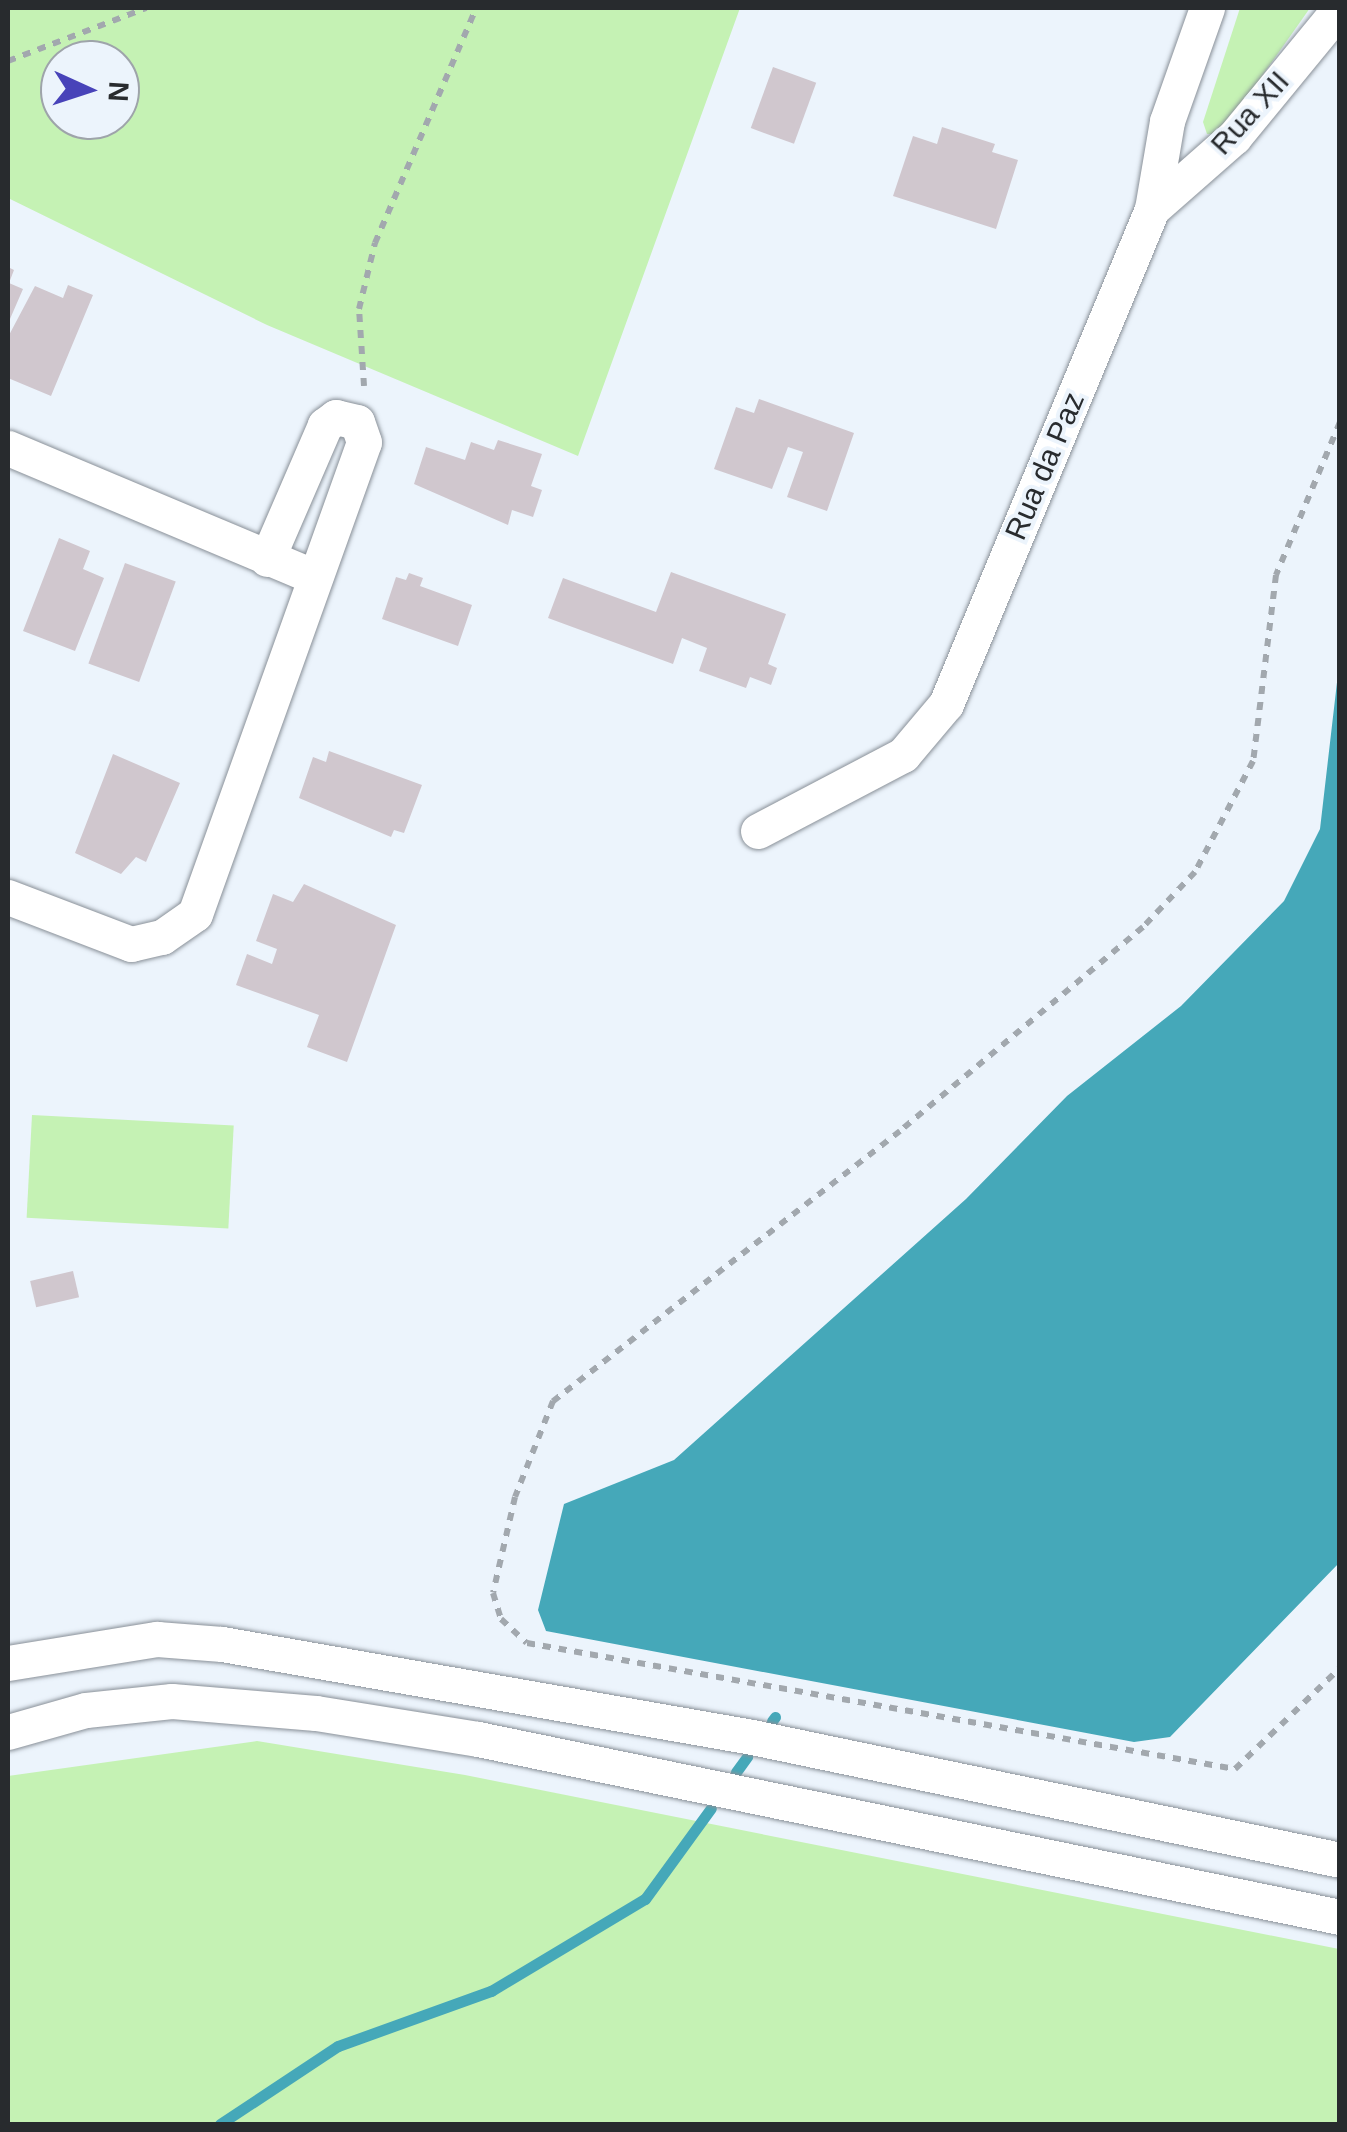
<!DOCTYPE html>
<html>
<head>
<meta charset="utf-8">
<style>
  body { margin:0 }
  #map { position:relative; width:1347px; height:2132px; overflow:hidden; background:#ecf4fc; font-family:Helvetica,sans-serif }
  div>[style] { position:absolute }
  [style*='--x'] { left:calc(var(--x)*1px); top:calc(var(--y)*1px); width:calc(var(--w)*1px); rotate:calc(var(--a)*1deg) }
  .green>* { inset:0; background:#c5f2b4; transform-origin:0 0 }
  .water>* { inset:0; background:#45a8b9 }
  .stream>* { height:11px; margin:-5.5px; padding:0 5.5px; transform-origin:5.5px; border-radius:5.5px; background:#45a8b9 }
  .building>* { inset:0; background:#d0c7ce; transform-origin:0 0 }
  .path>* { height:6px; margin-top:-3px; transform-origin:0; background:repeating-linear-gradient(90deg,#a2a8ae 0 8px,transparent 0 16px) }
  .roads { filter:drop-shadow(0 0 2px #899098) drop-shadow(0 0 2px #899098) }
  .minor>* { height:35px; margin:-17.5px; padding:0 17.5px; transform-origin:17.5px; border-radius:17.5px; background:#fff }
  span { translate:-50% -50%; white-space:nowrap; text-align:center; line-height:1.15; -webkit-text-stroke:8px #ecf4fc; paint-order:stroke }
  .street-label { font-size:30px; color:#282b2e }
  .frame { position:absolute; inset:0; border:10px solid #282b2e; pointer-events:none }
  .north { position:absolute; left:40px; top:40px; width:100px; height:100px; box-sizing:border-box; background:#ecf4fc; border:2px solid #9ea4aa; border-radius:50%; rotate:93deg; font-size:28px; font-weight:700; line-height:40px; text-align:center; color:#282b2e }
  .north::after { content:''; display:block; margin:auto; width:35px; height:45px; background:#4843b9; clip-path:polygon(50% 0,100% 100%,50% 72%,0 100%) }
</style>
</head>
<body>
<div id="map">
  <div class="green">
    <i style="clip-path:polygon(evenodd,8px 8px,740px 8px,578px 456px,267px 325px,8px 198px,8px 8px,60px 60px,120px 60px,120px 120px,60px 120px,60px 60px)"></i>
    <i style="clip-path:polygon(1240px 8px,1310px 8px,1221px 134px,1207px 134px,1203px 122px)"></i>
    <i style="left:32px;top:1115px;width:202px;height:103px;rotate:3deg"></i>
    <i style="clip-path:polygon(257px 1741px,465px 1775px,1339px 1949px,1339px 2124px,8px 2124px,8px 1776px)"></i>
  </div>
  <div class="water">
    <i style="clip-path:polygon(1339px 665px,1339px 1563px,1170px 1737px,1134px 1742px,546px 1631px,538px 1610px,564px 1504px,674px 1460px,966px 1199px,1067px 1096px,1181px 1006px,1284px 901px,1320px 829px)"></i>
  </div>
  <div class="stream">
    <i style="--x:772;--y:1721;--w:5;--a:-53"></i>
    <i style="--x:736;--y:1772;--w:19;--a:-54"></i>
    <i style="--x:220;--y:2124;--w:141;--a:-33.5"></i>
    <i style="--x:338;--y:2046;--w:163;--a:-19.8"></i>
    <i style="--x:491;--y:1991;--w:179;--a:-30.9"></i>
    <i style="--x:645;--y:1899;--w:112;--a:-54"></i>
  </div>
  <div class="building">
    <i style="left:773px;top:67px;width:46px;height:65px;rotate:20deg"></i>
    <i style="clip-path:polygon(942px 127px,995px 144px,992px 152px,1018px 160px,996px 229px,893px 196px,913px 136px,937px 144px)"></i>
    <i style="clip-path:polygon(8px 267px,14px 270px,9px 283px,23px 289px,10px 319px)"></i>
    <i style="clip-path:polygon(68px 285px,93px 295px,51px 396px,8px 378px,8px 337px,35px 286px,63px 298px)"></i>
    <i style="clip-path:polygon(759px 399px,854px 433px,827px 511px,787px 497px,803px 452px,788px 447px,772px 489px,714px 469px,736px 407px,754px 413px)"></i>
    <i style="clip-path:polygon(498px 440px,542px 454px,531px 486px,542px 490px,533px 517px,512px 510px,508px 525px,414px 484px,426px 447px,465px 460px,471px 442px,494px 450px)"></i>
    <i style="clip-path:polygon(59px 538px,90px 551px,83px 569px,104px 578px,75px 651px,23px 631px)"></i>
    <i style="left:125px;top:563px;width:54px;height:107px;rotate:20deg"></i>
    <i style="clip-path:polygon(671px 572px,786px 614px,768px 664px,777px 668px,771px 685px,750px 677px,746px 688px,699px 671px,707px 648px,682px 638px,673px 664px,548px 618px,563px 578px,656px 612px)"></i>
    <i style="clip-path:polygon(409px 573px,423px 578px,420px 586px,472px 605px,458px 646px,382px 619px,396px 577px,406px 580px)"></i>
    <i style="clip-path:polygon(329px 751px,422px 785px,404px 833px,394px 830px,391px 837px,299px 798px,313px 757px,326px 762px)"></i>
    <i style="clip-path:polygon(113px 754px,180px 783px,146px 862px,136px 857px,121px 874px,75px 853px)"></i>
    <i style="clip-path:polygon(304px 884px,396px 925px,347px 1062px,307px 1047px,319px 1015px,236px 985px,247px 954px,272px 964px,277px 949px,256px 941px,273px 894px,293px 902px)"></i>
    <i style="left:73px;top:1271px;width:27px;height:44px;rotate:77deg"></i>
  </div>
  <div class="path">
    <i style="--x:8;--y:61;--w:148;--a:-21"></i>
    <i style="--x:364;--y:386;--w:77;--a:-93.7"></i>
    <i style="--x:359;--y:309;--w:68;--a:-76.4"></i>
    <i style="--x:375;--y:243;--w:256;--a:-66.7"></i>
    <i style="--x:1340;--y:422;--w:166;--a:112.7"></i>
    <i style="--x:1276;--y:575;--w:187;--a:97"></i>
    <i style="--x:1253;--y:761;--w:125;--a:117.6"></i>
    <i style="--x:1195;--y:872;--w:76;--a:133.4"></i>
    <i style="--x:1143;--y:927;--w:317;--a:140"></i>
    <i style="--x:900;--y:1131;--w:440;--a:142.1"></i>
    <i style="--x:553;--y:1401;--w:103;--a:111.6"></i>
    <i style="--x:515;--y:1497;--w:98;--a:102.9"></i>
    <i style="--x:493;--y:1593;--w:27;--a:73"></i>
    <i style="--x:501;--y:1619;--w:35;--a:43"></i>
    <i style="--x:527;--y:1643;--w:719;--a:10.09"></i>
    <i style="--x:1235;--y:1769;--w:146;--a:-43.9"></i>
  </div>
  <div class="roads">
    <div class="minor">
      <i style="--x:1152;--y:209;--w:109;--a:-41.3"></i>
      <i style="--x:1234;--y:137;--w:167;--a:-50.6"></i>
      <i style="--x:8;--y:448;--w:333;--a:22.8"></i>
      <i style="--x:758;--y:831;--w:164;--a:-27.7"></i>
      <i style="--x:903;--y:755;--w:67;--a:-49.9"></i>
      <i style="--x:946;--y:704;--w:536;--a:-67.4"></i>
      <i style="--x:1152;--y:209;--w:89;--a:-80.3"></i>
      <i style="--x:1167;--y:121;--w:120;--a:-70.5"></i>
      <i style="--x:8;--y:897;--w:132;--a:20.9"></i>
      <i style="--x:131;--y:944;--w:32;--a:-13"></i>
      <i style="--x:162;--y:937;--w:40;--a:-34.9"></i>
      <i style="--x:195;--y:914;--w:501;--a:-70.3"></i>
      <i style="--x:364;--y:442;--w:21;--a:-109"></i>
      <i style="--x:357;--y:422;--w:22;--a:-167"></i>
      <i style="--x:336;--y:417;--w:14;--a:144"></i>
      <i style="--x:325;--y:425;--w:146;--a:113.4"></i>
      <i style="--x:8;--y:1663;--w:151;--a:-9.2"></i>
      <i style="--x:157;--y:1639;--w:65;--a:4.4"></i>
      <i style="--x:222;--y:1644;--w:538;--a:9.95"></i>
      <i style="--x:752;--y:1737;--w:601;--a:11.81"></i>
      <i style="--x:8;--y:1732;--w:81;--a:-15.8"></i>
      <i style="--x:86;--y:1710;--w:86;--a:-6"></i>
      <i style="--x:172;--y:1701;--w:144;--a:4.8"></i>
      <i style="--x:316;--y:1713;--w:164;--a:9.1"></i>
      <i style="--x:478;--y:1739;--w:880;--a:11.67"></i>
    </div>
  </div>
  <div class="street-label">
    <span style="left:1250px;top:113px;rotate:-48deg">Rua XII</span>
    <span style="left:1045px;top:466px;rotate:-67deg">Rua da Paz</span>
  </div>
  <div class="frame"></div>
  <div class="north">N</div>
</div>
</body>
</html>
